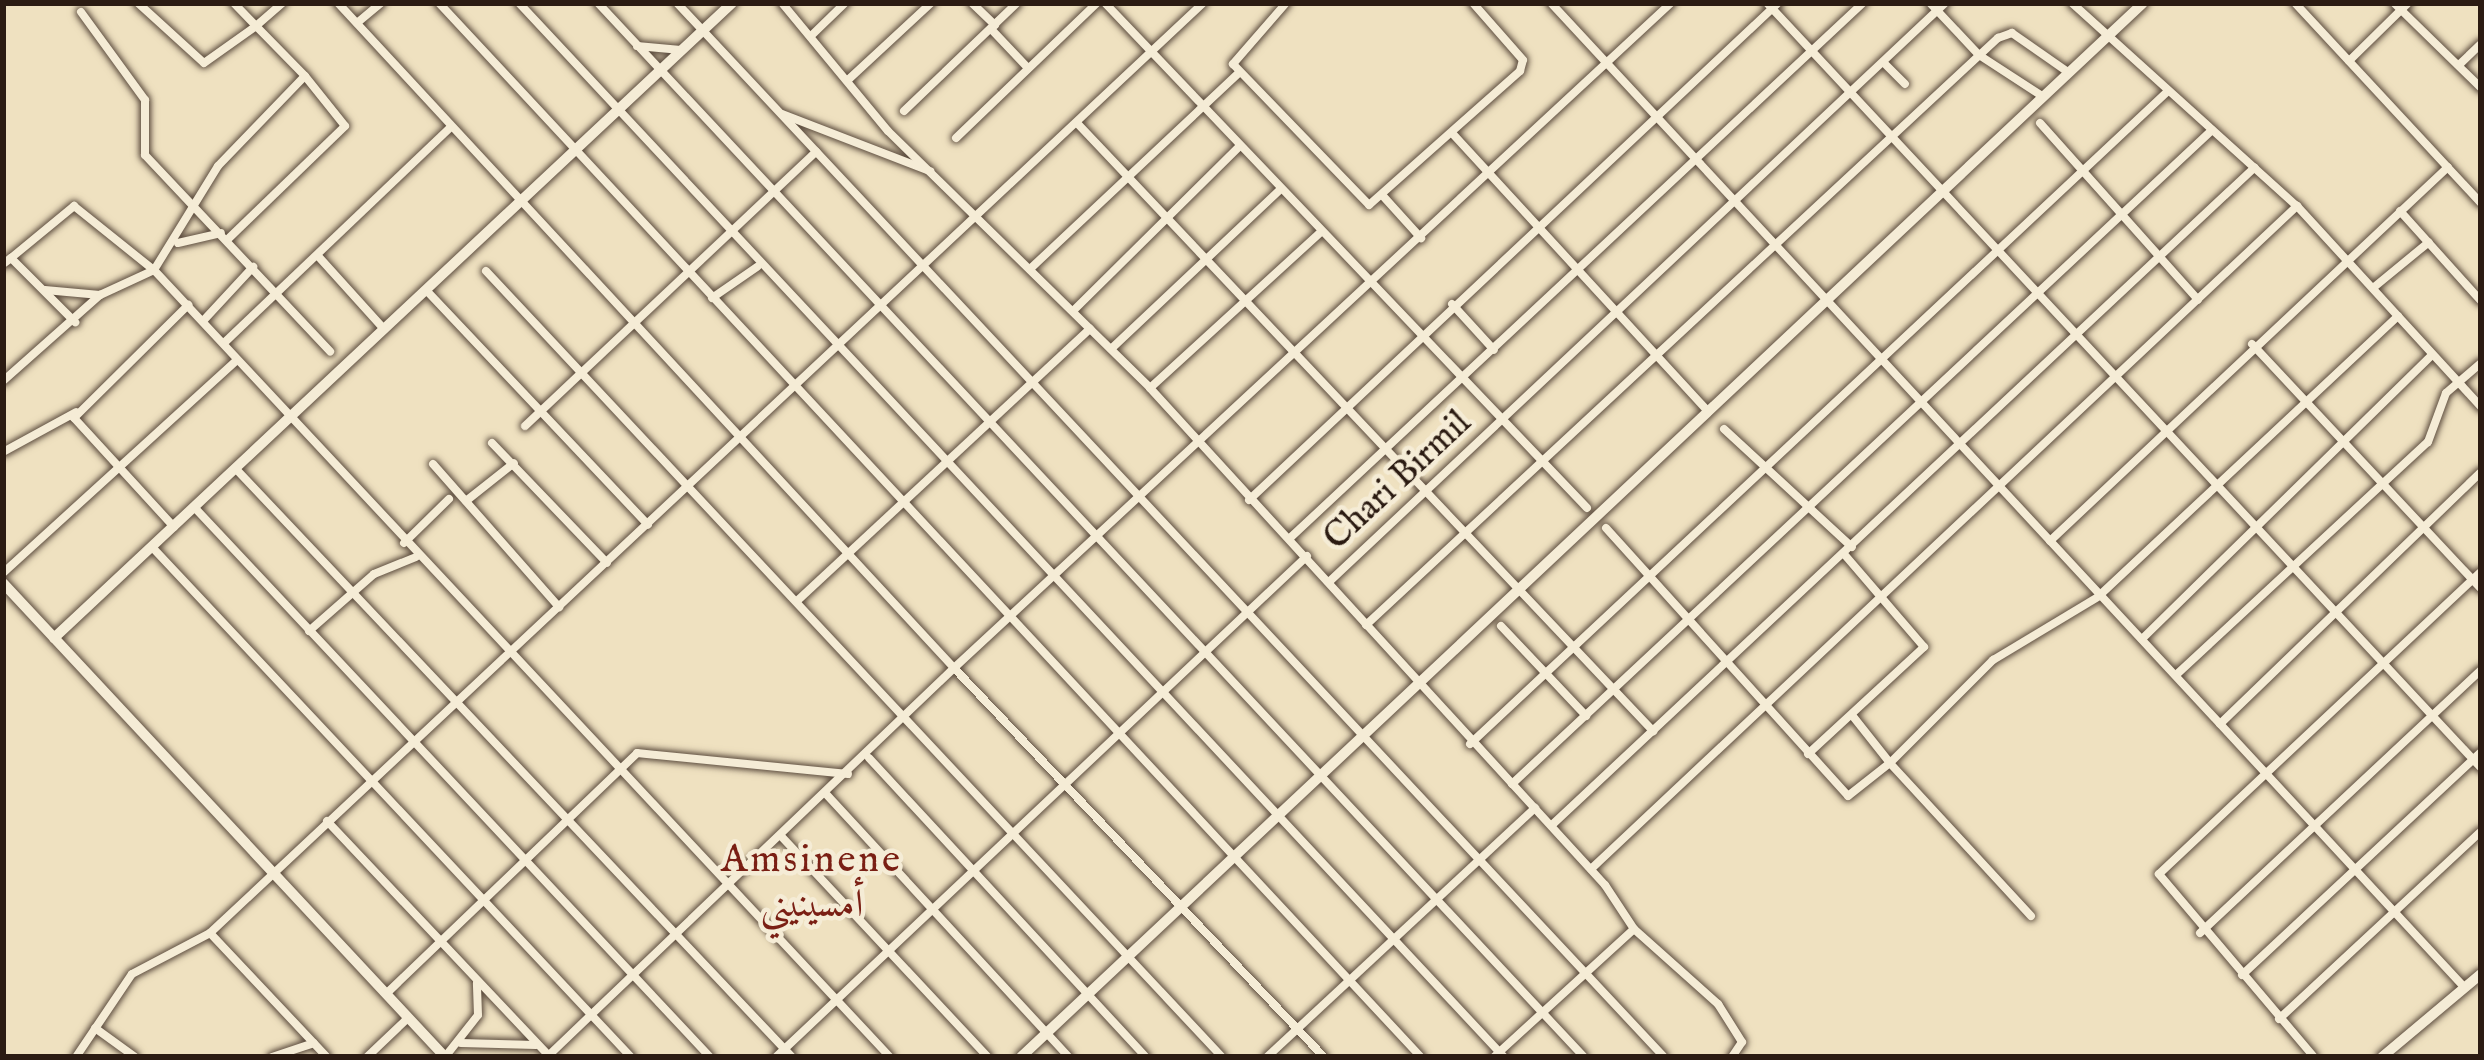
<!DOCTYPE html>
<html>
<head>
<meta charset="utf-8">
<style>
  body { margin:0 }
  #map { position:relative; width:2484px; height:1060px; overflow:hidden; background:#efe1c0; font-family:"IM FELL English",Amiri,serif }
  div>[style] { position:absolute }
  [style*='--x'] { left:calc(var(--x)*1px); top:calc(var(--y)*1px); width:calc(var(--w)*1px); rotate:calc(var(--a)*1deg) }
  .roads { filter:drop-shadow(0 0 3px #5c4c3e) drop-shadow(0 0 3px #5c4c3e) }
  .street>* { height:8px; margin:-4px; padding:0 4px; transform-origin:4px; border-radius:4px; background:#f5ecd6 }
  .secondary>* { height:10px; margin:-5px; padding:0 5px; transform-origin:5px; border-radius:5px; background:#f5ecd6 }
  span { translate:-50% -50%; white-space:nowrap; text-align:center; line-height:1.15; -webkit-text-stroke:9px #f5ecd6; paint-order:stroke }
  .street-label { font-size:36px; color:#2b1b12 }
  .neighbourhood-label { font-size:39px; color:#7a1f14; letter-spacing:3px }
  .frame { position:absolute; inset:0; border:6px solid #2b1b12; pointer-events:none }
</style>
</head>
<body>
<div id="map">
  <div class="roads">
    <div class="street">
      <i style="--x:138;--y:3;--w:89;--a:42.3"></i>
      <i style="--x:204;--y:63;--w:64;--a:-35.4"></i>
      <i style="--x:256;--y:26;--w:32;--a:-134"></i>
      <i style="--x:338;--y:3;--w:906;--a:47.19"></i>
      <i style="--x:954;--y:668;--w:562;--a:136.3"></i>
      <i style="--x:439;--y:3;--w:1441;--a:47.03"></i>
      <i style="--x:519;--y:3;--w:1443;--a:46.94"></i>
      <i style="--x:598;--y:3;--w:1443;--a:46.91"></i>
      <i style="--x:677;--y:3;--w:1444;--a:46.88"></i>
      <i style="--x:782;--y:3;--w:166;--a:50.4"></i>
      <i style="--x:888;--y:131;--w:367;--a:44.4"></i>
      <i style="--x:1150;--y:388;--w:674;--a:47.53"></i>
      <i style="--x:1605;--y:885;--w:53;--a:56.6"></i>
      <i style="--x:1634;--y:929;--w:190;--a:137.6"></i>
      <i style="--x:972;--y:3;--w:32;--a:44"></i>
      <i style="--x:1105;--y:3;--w:698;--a:46.33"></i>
      <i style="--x:1286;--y:3;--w:81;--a:131"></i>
      <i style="--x:1233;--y:64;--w:196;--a:46"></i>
      <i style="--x:1369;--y:205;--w:202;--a:-41.6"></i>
      <i style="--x:1520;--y:71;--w:11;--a:-75"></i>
      <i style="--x:1523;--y:60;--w:76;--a:-131.3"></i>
      <i style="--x:1551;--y:3;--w:1342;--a:47.14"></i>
      <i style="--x:1767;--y:3;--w:1046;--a:46.97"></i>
      <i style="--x:1930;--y:3;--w:71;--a:46.7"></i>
      <i style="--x:1979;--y:55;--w:75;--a:33.1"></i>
      <i style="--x:2072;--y:3;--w:303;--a:42.1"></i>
      <i style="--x:2297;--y:206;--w:273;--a:47.5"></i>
      <i style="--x:2295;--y:3;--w:273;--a:47.1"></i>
      <i style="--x:2394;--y:3;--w:122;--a:44.3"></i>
      <i style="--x:81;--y:12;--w:109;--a:54"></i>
      <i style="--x:145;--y:100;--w:55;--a:90"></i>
      <i style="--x:145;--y:155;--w:270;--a:46.7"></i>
      <i style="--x:357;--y:23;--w:31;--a:-40"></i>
      <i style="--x:991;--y:29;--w:54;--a:46.5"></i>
      <i style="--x:813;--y:34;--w:45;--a:-44.1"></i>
      <i style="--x:637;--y:46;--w:44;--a:5.2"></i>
      <i style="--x:2349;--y:61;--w:83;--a:-44.5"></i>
      <i style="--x:1883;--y:62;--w:31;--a:45"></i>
      <i style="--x:2460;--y:64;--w:29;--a:-44"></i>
      <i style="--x:849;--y:79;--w:112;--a:-42.8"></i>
      <i style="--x:904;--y:111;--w:156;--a:-43.7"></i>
      <i style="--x:782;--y:114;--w:159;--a:21.1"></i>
      <i style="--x:1077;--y:123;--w:838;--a:46.55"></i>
      <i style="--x:2040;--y:123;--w:237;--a:48.2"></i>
      <i style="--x:1452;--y:133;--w:379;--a:47.4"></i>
      <i style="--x:956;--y:138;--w:195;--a:-43.8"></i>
      <i style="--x:1383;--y:196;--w:57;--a:47.9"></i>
      <i style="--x:2400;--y:211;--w:121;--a:48"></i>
      <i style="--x:227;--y:240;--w:164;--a:-44"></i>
      <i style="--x:345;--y:126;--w:64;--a:-128.7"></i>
      <i style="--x:178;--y:243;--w:44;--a:-13.1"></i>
      <i style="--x:318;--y:256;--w:98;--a:47.9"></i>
      <i style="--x:11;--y:258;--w:82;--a:-39.5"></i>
      <i style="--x:74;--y:206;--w:102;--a:38.7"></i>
      <i style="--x:154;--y:270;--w:1078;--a:46.92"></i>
      <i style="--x:3;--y:264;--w:10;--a:-37"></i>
      <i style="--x:11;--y:258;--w:91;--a:45"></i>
      <i style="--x:1030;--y:269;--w:287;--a:-43.2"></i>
      <i style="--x:486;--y:271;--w:1077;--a:46.88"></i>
      <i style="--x:2373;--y:288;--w:72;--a:-39.4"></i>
      <i style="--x:45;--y:290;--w:55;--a:5.2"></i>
      <i style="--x:426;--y:290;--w:323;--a:46.6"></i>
      <i style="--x:712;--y:298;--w:55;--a:-34.6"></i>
      <i style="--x:1452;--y:304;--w:62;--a:47.6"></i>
      <i style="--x:1074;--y:310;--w:232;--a:-44.7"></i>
      <i style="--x:203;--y:321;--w:74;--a:-47.2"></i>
      <i style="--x:224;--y:343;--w:313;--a:-43.6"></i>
      <i style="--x:2252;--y:344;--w:335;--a:46.9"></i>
      <i style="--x:1111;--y:349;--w:232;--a:-43.3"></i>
      <i style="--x:3;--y:381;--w:130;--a:-41.6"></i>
      <i style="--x:100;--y:295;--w:60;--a:-24.8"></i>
      <i style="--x:154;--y:270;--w:122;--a:-58.4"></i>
      <i style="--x:218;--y:166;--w:125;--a:-46"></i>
      <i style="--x:305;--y:76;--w:70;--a:-134.4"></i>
      <i style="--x:256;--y:26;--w:35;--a:-41"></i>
      <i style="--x:1150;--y:388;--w:231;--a:-42.4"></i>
      <i style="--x:525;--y:426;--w:400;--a:-43.3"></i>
      <i style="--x:1724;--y:429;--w:174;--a:42.7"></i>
      <i style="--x:492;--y:443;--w:166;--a:46.2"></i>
      <i style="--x:3;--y:452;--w:83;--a:-28.7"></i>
      <i style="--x:433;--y:464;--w:191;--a:48.6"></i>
      <i style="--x:236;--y:469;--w:809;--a:46.6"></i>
      <i style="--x:1249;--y:500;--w:726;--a:-43.21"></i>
      <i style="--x:466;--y:501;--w:61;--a:-38.4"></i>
      <i style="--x:195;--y:508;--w:753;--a:46.83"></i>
      <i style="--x:174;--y:527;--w:148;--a:-132.5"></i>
      <i style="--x:74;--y:418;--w:161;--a:-44.7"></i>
      <i style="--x:1606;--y:528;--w:361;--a:47.9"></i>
      <i style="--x:1848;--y:796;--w:53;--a:-38.2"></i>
      <i style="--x:1890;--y:763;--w:61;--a:-128.4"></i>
      <i style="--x:1290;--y:538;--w:784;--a:-43.04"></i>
      <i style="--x:2050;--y:541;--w:546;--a:-43.22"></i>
      <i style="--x:404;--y:543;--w:63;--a:-44.4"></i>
      <i style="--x:152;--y:547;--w:700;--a:46.8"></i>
      <i style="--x:3;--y:573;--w:316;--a:-42.3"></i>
      <i style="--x:1330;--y:581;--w:844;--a:-43.22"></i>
      <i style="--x:2101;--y:594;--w:407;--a:-43.1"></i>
      <i style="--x:797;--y:601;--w:400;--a:-42.9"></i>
      <i style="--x:1366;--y:625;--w:863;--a:-42.89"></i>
      <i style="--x:1998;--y:38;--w:15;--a:-20"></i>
      <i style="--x:2012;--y:33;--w:68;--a:34.9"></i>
      <i style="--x:1501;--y:626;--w:124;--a:46.6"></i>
      <i style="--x:309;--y:631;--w:86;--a:-41.2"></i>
      <i style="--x:374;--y:574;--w:45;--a:-22"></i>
      <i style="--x:2142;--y:639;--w:406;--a:-44.4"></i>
      <i style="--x:2176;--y:675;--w:343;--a:-42.8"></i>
      <i style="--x:2428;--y:442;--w:52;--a:-69.8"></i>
      <i style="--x:2446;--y:393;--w:46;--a:-40.6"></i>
      <i style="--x:2220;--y:724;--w:363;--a:-44"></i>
      <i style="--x:1470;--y:744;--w:956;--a:-43.09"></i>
      <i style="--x:1808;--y:754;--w:158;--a:-42.7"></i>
      <i style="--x:1924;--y:647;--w:123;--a:-130.7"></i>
      <i style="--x:869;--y:758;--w:408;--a:47.2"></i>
      <i style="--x:1512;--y:784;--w:958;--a:-43.05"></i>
      <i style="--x:827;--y:795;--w:357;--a:47.3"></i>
      <i style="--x:327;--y:821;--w:323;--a:46.6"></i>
      <i style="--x:1553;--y:824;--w:961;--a:-43.1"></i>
      <i style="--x:781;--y:836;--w:303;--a:46.9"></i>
      <i style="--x:1591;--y:869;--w:969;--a:-43.2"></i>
      <i style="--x:2031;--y:916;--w:208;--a:-132.7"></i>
      <i style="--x:1890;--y:763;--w:146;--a:-45"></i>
      <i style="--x:1993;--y:660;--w:122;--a:-31"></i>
      <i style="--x:1634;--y:929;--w:113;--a:41.8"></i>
      <i style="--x:1718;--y:1004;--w:45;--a:57.7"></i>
      <i style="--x:1742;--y:1042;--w:18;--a:124"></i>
      <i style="--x:210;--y:933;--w:170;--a:46.7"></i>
      <i style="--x:2200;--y:933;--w:385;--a:-43.1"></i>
      <i style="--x:2242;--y:975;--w:327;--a:-43"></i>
      <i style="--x:386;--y:994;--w:348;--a:-43.8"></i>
      <i style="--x:637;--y:753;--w:212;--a:5.7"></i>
      <i style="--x:2279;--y:1019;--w:276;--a:-42.9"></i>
      <i style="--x:95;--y:1028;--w:49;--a:35.9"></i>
      <i style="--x:461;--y:1043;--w:75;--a:1.5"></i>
      <i style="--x:76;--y:1057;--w:100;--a:-56"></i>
      <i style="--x:132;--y:974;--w:88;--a:-27.7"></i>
      <i style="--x:210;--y:933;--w:1360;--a:-43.12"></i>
      <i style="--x:272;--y:1057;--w:44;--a:-18.4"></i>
      <i style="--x:367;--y:1057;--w:57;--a:-43.6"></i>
      <i style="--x:445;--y:1057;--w:53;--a:-51.8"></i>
      <i style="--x:478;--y:1015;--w:32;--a:-92"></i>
      <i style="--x:776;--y:1057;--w:730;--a:-43.33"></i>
      <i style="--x:1267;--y:1057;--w:366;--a:-42.9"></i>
      <i style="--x:1324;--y:1057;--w:537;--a:-133.57"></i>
      <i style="--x:954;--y:668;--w:978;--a:-42.85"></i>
      <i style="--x:2314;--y:1057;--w:240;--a:-130.3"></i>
      <i style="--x:2159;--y:874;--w:441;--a:-43.2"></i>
    </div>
    <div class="secondary">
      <i style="--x:3;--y:583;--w:648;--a:47"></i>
      <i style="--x:54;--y:638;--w:929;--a:-43.12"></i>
      <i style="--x:1021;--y:1057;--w:1539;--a:-43.21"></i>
      <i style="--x:2382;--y:1057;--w:129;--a:-40"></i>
    </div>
  </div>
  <div class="street-label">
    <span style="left:1398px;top:481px;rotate:-43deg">Chari Birmil</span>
  </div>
  <div class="neighbourhood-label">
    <span style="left:812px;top:884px">Amsinene<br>أمسينيني</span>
  </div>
  <div class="frame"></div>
</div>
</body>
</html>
